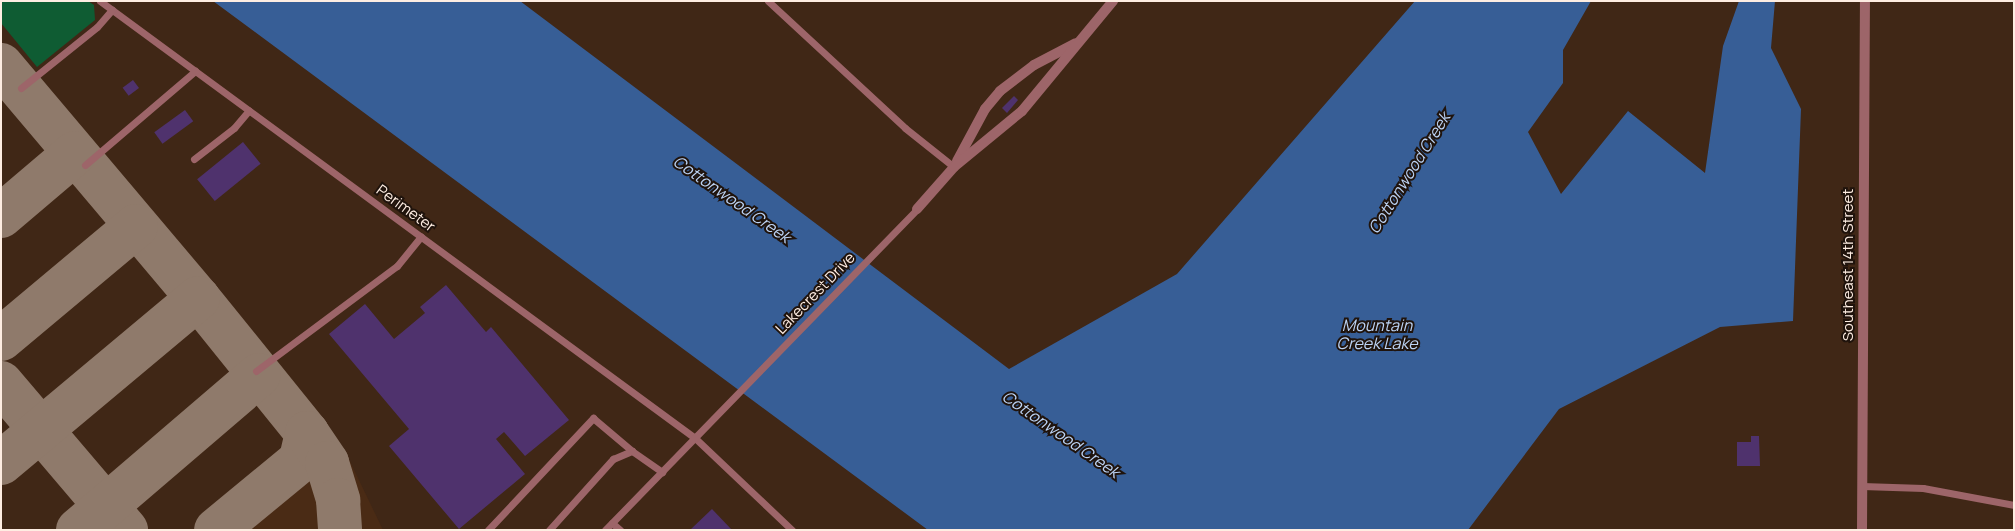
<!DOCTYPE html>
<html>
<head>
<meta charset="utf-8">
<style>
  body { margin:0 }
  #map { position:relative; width:2015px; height:531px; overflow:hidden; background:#402716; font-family:Manrope,sans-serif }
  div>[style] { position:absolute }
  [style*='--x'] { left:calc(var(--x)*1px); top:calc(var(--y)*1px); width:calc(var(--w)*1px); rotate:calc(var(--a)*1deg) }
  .built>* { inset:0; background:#4a2b15 }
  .green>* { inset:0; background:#0f5c33 }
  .water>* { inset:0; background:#375e96 }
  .taxiway>* { height:44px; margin:-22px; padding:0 22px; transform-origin:22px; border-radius:22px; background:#8f7a6b }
  .building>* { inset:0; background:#4f326d; transform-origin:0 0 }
  .service>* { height:7px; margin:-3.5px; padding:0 3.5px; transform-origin:3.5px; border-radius:3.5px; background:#9d6569 }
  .minor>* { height:10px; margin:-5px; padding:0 5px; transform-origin:5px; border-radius:5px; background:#9d6569 }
  .tertiary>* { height:10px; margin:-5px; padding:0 5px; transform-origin:5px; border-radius:5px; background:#9d6569 }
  span { translate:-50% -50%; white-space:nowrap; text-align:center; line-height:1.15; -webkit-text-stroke:4px #1f130c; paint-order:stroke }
  .street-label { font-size:15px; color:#feede2 }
  .water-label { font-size:16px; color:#bcd3f4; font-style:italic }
  .frame { position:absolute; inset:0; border:2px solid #feede2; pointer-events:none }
</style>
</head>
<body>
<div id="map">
  <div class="built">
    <i style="clip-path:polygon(343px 447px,383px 530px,246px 530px,323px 464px)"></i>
  </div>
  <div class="green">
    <i style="clip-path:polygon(1px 1px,88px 1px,94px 5px,95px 20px,37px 67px,1px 23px)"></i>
  </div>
  <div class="water">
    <i style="clip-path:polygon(213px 1px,520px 1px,1009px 369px,1177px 274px,1415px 1px,1591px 1px,1563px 50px,1563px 83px,1528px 132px,1561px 194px,1628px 111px,1705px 173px,1723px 46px,1739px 1px,1775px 1px,1771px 48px,1801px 109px,1793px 321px,1720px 327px,1559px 409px,1468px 530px,928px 530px)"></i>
  </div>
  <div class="taxiway">
    <i style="--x:1;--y:65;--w:305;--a:49.8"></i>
    <i style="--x:198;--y:298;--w:174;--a:51.1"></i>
    <i style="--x:307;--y:433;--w:28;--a:103"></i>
    <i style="--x:301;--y:460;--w:110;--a:140.5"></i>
    <i style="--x:1;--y:216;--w:97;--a:-40.4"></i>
    <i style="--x:1;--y:339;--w:176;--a:-39.9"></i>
    <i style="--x:1;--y:383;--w:193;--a:49.6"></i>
    <i style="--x:307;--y:433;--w:36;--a:56"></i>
    <i style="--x:327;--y:463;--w:39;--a:73"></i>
    <i style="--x:338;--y:500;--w:30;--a:86"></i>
    <i style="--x:1;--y:463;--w:257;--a:-39.9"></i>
    <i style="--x:78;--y:530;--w:238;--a:-40.6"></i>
  </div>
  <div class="building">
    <i style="left:133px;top:80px;width:10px;height:13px;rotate:53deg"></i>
    <i style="clip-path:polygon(1014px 96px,1018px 100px,1007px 113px,1002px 108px)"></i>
    <i style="left:185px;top:110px;width:14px;height:38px;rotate:54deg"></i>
    <i style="left:243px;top:142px;width:28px;height:59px;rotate:51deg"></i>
    <i style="clip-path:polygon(446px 285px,486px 332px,491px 327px,569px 420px,525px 456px,504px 432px,496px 439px,525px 474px,459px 529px,389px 446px,409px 429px,329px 334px,365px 304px,394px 339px,425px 313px,420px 307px)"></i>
    <i style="clip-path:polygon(1751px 436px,1759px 436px,1760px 466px,1737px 466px,1737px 442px,1751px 442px)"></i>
    <i style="clip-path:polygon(712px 509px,732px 530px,690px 530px)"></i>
  </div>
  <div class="service">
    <i style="--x:100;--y:1;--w:738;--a:36.3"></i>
    <i style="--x:695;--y:438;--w:134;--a:43.5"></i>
    <i style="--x:768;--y:1;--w:187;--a:42.8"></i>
    <i style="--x:905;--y:128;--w:63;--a:38.5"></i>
    <i style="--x:21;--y:88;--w:97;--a:-38.8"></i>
    <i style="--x:97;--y:27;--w:23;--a:-49"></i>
    <i style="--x:194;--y:159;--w:51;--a:-37.8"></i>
    <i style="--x:234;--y:128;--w:23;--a:-50"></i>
    <i style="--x:85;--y:165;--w:145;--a:-40.5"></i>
    <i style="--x:256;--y:371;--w:176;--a:-36.7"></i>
    <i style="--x:397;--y:266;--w:38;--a:-51"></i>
    <i style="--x:1862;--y:486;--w:61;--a:1.9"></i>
    <i style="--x:1923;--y:488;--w:93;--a:10.6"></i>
    <i style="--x:612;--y:523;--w:11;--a:41"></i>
    <i style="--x:488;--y:530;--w:154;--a:-46.8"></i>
    <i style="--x:593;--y:418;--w:51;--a:40.2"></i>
    <i style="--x:549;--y:530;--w:96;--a:-48"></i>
    <i style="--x:613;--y:459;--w:21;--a:-23"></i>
    <i style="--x:632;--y:451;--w:37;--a:35"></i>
    <i style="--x:605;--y:530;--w:448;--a:-45.8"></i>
  </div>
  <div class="minor">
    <i style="--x:957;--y:161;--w:59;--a:-61.7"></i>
    <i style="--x:985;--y:109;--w:23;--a:-50"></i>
    <i style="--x:1000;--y:91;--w:43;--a:-37.4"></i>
    <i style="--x:1034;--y:65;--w:47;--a:-27.6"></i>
    <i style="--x:917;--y:209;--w:56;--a:-48.6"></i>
    <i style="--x:954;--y:167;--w:88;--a:-39.5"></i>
    <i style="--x:1022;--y:111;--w:143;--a:-50.4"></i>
  </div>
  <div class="tertiary">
    <i style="--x:1862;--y:530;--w:529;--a:-89.68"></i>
  </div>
  <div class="street-label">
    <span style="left:406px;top:208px;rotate:36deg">Perimeter</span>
    <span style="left:1848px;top:265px;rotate:-90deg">Southeast 14th Street</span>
    <span style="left:815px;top:293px;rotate:-46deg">Lakecrest Drive</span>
  </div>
  <div class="water-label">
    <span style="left:1409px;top:173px;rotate:-58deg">Cottonwood Creek</span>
    <span style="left:732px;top:199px;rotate:35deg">Cottonwood Creek</span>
    <span style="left:1377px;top:334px">Mountain<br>Creek Lake</span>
    <span style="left:1061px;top:434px;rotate:35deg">Cottonwood Creek</span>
  </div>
  <div class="frame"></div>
</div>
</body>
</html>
